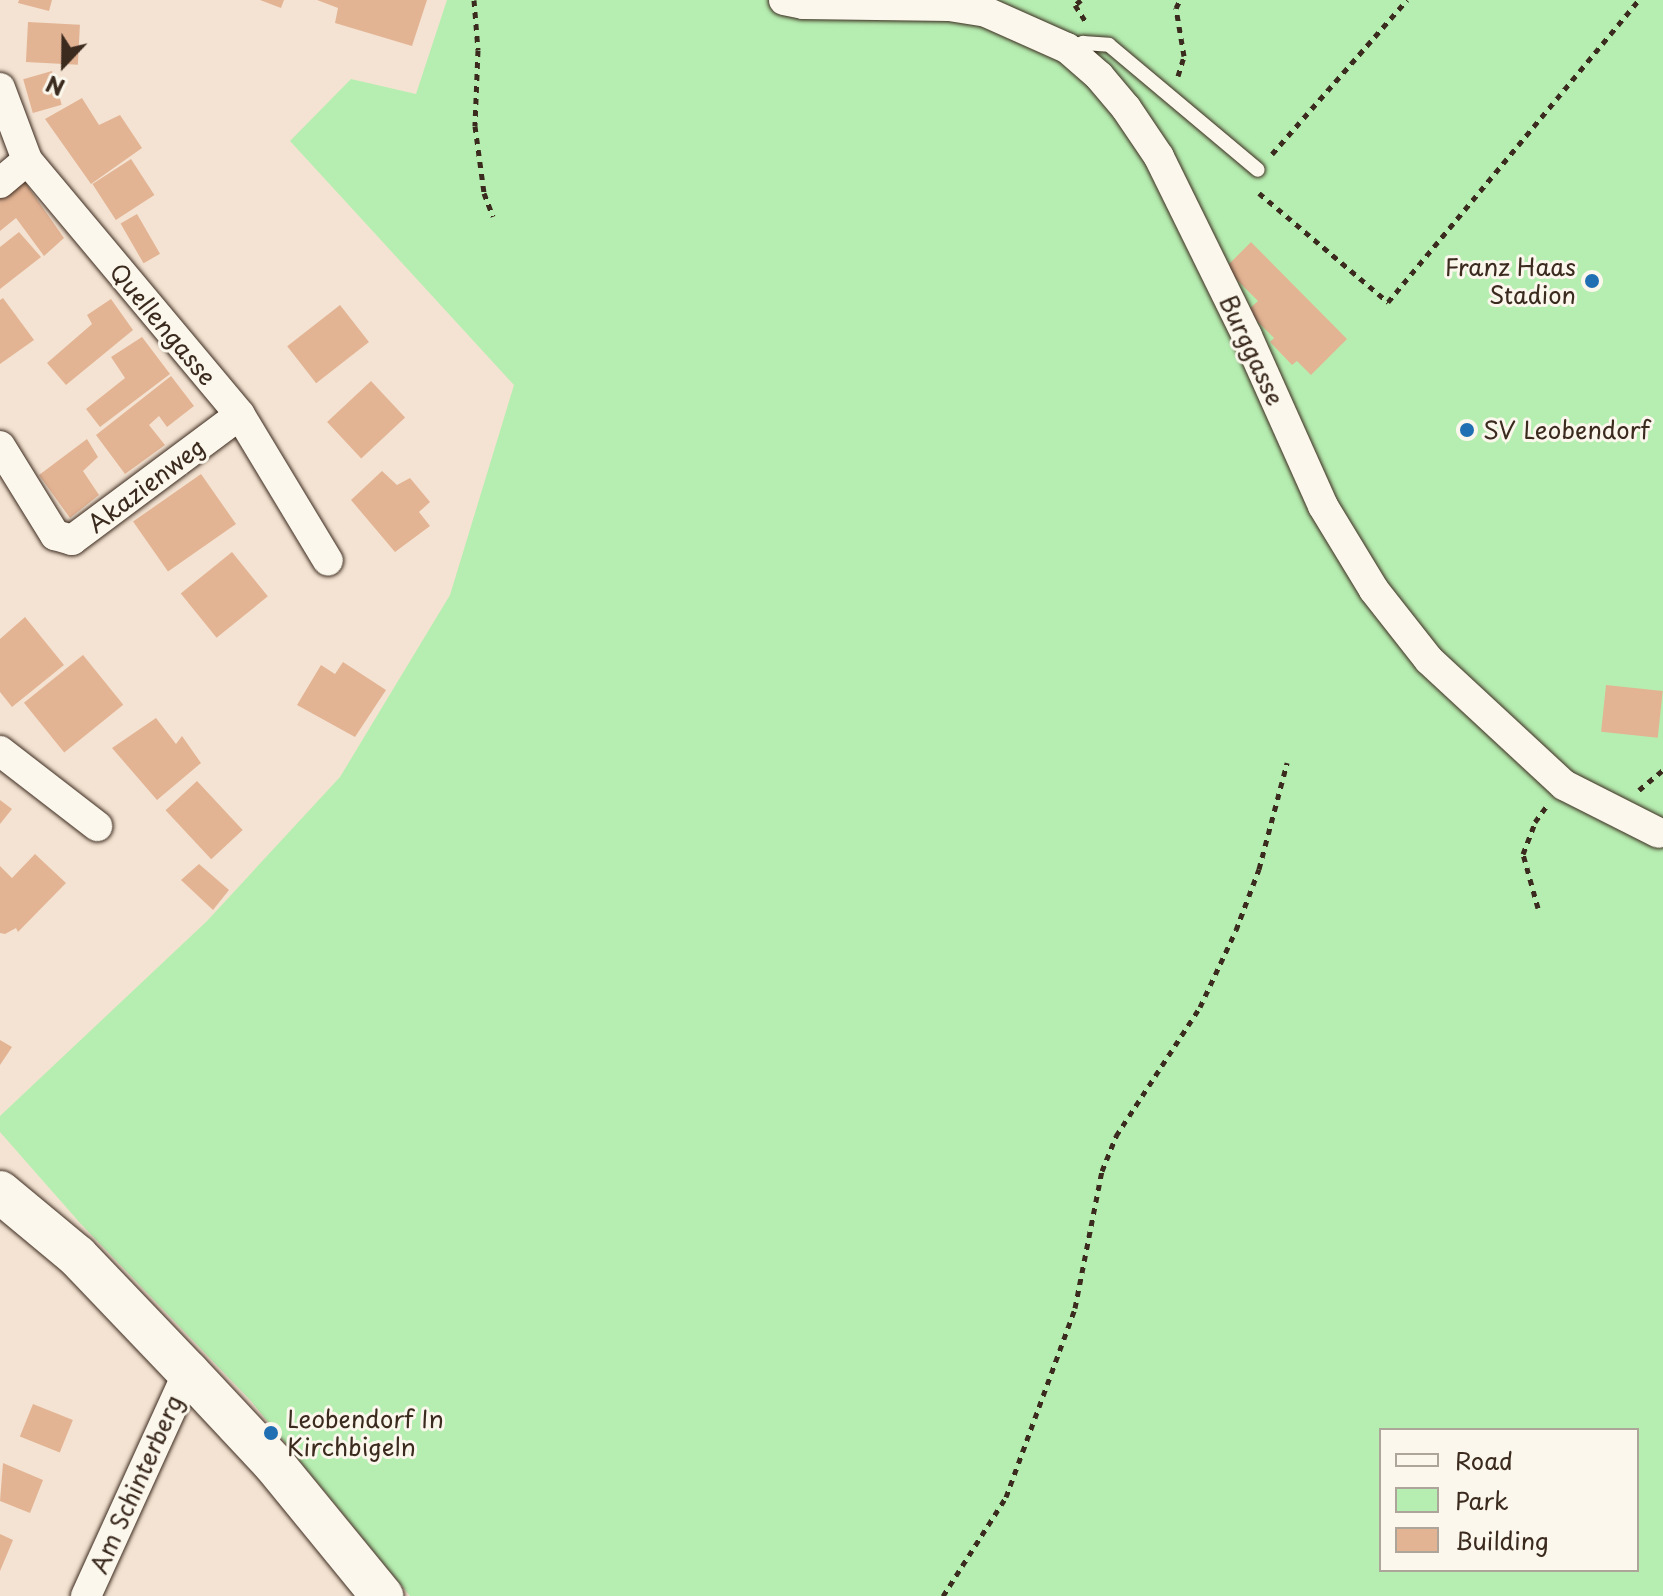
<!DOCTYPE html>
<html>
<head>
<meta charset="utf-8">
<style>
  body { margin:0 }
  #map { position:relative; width:1663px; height:1596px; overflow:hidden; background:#f4e3d2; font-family:"Playpen Sans",sans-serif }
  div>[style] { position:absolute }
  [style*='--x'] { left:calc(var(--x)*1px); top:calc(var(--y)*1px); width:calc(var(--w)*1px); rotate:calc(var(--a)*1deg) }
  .green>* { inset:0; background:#b6eeb1 }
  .building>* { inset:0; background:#e3b494; transform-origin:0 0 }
  .path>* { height:5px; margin-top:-2.5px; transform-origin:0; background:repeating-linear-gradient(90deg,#3b2a1e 0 6px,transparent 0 12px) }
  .roads { filter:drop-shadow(0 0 2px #3b2a1e) drop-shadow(0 0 2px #3b2a1e) }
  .lane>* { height:14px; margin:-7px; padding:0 7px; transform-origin:7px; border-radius:7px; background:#fbf7ec }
  .street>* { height:30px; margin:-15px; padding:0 15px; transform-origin:15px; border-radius:15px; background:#fbf7ec }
  .secondary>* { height:42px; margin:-21px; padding:0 21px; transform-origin:21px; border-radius:21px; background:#fbf7ec }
  .dots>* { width:22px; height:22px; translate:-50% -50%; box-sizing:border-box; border:4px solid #fbf7ec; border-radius:50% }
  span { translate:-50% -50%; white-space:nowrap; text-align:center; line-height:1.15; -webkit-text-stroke:6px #fbf7ec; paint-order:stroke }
  .poi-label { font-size:24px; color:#3b2a1e }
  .right { translate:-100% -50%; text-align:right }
  .left { translate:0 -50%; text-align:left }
  .street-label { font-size:24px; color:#3b2a1e }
  .legend { position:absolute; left:1379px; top:1428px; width:260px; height:144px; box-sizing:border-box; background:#fbf7ec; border:2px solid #aea59a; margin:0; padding:10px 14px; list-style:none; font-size:24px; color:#3b2a1e }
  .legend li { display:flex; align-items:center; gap:16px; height:40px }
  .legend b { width:40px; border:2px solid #aea59a }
  .north { position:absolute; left:24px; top:24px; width:80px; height:80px; -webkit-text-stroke:6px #fbf7ec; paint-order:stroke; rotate:202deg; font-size:22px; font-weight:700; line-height:32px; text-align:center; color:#3b2a1e }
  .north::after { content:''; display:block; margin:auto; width:28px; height:36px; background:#3b2a1e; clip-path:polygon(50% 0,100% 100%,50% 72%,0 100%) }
</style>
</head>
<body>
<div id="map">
  <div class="green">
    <i style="clip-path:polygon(evenodd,447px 0,1663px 0,1663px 1596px,410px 1596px,251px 1401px,80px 1223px,0 1132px,0 1116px,207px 921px,340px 777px,450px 595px,514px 385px,290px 141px,351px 79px,416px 94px,447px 0,1381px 1430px,1637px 1430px,1637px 1570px,1381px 1570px,1381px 1430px)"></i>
  </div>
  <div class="building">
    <i style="clip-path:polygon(19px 0,52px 0,49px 11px,18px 3px)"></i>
    <i style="clip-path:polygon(260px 0,284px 0,281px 8px)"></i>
    <i style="clip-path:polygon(317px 0,427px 0,412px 46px,335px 23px,338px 8px)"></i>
    <i style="left:28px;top:22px;width:52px;height:40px;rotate:3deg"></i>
    <i style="left:52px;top:71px;width:35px;height:30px;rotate:74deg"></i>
    <i style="clip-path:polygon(82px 98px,99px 125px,120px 115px,142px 148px,91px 184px,45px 119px)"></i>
    <i style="left:131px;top:159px;width:43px;height:46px;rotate:57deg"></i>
    <i style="clip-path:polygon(22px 178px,64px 238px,44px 256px,16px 218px,0 231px,0 195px)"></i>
    <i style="left:137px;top:214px;width:46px;height:19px;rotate:60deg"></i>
    <i style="clip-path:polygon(19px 232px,41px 257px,0 289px,0 247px)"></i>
    <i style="clip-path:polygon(1251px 242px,1347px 339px,1311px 375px,1297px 361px,1292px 365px,1270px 342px,1274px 338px,1247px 311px,1258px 301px,1225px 268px)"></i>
    <i style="clip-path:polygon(3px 298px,34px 340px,0 364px,0 300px)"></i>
    <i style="clip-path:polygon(111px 299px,133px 330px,66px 385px,47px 363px,92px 324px,87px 315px)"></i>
    <i style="left:340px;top:305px;width:47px;height:67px;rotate:52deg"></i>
    <i style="clip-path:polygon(142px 337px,170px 374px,100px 427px,86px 409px,125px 378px,111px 357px)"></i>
    <i style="clip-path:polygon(171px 376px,194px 406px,167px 427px,159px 416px,149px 425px,165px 445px,125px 474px,96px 435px)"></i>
    <i style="left:371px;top:381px;width:50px;height:60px;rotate:47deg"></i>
    <i style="clip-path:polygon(87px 439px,98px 457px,83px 471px,99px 495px,70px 518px,39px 475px)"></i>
    <i style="clip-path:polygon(382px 471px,397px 485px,410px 478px,430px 502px,419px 512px,430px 526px,395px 552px,351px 500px)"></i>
    <i style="left:201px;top:474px;width:61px;height:83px;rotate:55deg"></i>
    <i style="left:232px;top:552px;width:57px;height:66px;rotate:51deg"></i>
    <i style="clip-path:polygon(25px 617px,64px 665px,12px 707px,0 692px,0 639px)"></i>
    <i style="left:83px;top:655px;width:64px;height:76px;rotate:51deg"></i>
    <i style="clip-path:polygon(343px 662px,386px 690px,355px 737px,297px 705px,321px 665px,335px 674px)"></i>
    <i style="left:1606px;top:685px;width:57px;height:47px;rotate:6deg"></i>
    <i style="clip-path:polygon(156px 718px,176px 744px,182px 736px,201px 763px,157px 800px,112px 748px)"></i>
    <i style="left:197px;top:781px;width:67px;height:43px;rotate:47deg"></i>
    <i style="clip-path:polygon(0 800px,12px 809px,0 824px)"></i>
    <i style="clip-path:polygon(35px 854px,66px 883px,18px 932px,16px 928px,5px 934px,0 933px,0 866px,12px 878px)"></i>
    <i style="clip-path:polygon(199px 864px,229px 890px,213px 910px,181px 880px)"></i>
    <i style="clip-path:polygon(0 1040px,12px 1047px,0 1065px)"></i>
    <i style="left:33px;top:1404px;width:43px;height:35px;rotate:22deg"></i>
    <i style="clip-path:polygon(3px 1463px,43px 1480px,30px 1513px,0 1501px)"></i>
    <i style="clip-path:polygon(0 1534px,13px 1540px,0 1571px)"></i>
  </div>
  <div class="path">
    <i style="--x:474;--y:0;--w:50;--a:85.4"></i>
    <i style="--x:478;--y:50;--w:76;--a:92.3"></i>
    <i style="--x:475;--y:126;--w:68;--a:82.3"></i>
    <i style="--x:484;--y:193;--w:25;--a:69"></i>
    <i style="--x:1081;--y:0;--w:8;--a:140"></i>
    <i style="--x:1075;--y:5;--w:20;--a:57"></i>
    <i style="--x:1178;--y:76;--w:21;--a:-73"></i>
    <i style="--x:1184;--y:56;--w:49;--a:-99.5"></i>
    <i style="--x:1176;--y:8;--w:9;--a:-63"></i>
    <i style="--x:1272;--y:154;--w:205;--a:-48.8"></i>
    <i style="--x:1259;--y:193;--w:169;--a:40.2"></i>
    <i style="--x:1388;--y:302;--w:393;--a:-50.3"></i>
    <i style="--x:1639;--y:790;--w:31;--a:-40"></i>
    <i style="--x:1538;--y:908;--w:56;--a:-105.5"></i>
    <i style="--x:1523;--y:854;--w:34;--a:-69"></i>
    <i style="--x:1535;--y:822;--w:19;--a:-54"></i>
    <i style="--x:943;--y:1596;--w:117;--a:-57.5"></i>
    <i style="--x:1006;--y:1497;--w:201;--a:-69.9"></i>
    <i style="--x:1075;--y:1308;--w:140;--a:-78.9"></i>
    <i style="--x:1102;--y:1171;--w:38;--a:-68"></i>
    <i style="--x:1116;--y:1136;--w:154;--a:-56.9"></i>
    <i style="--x:1200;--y:1007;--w:85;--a:-64.9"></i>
    <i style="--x:1236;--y:930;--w:65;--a:-69.3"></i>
    <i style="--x:1259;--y:869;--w:110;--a:-75.2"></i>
  </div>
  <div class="roads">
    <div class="lane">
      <i style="--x:1069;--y:48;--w:15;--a:-20"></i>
      <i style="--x:1083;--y:43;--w:26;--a:4"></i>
      <i style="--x:1109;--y:45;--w:194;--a:40"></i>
    </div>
    <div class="street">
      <i style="--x:784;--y:0;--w:19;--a:12"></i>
      <i style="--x:803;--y:4;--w:146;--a:0.8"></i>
      <i style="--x:949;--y:6;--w:37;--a:9"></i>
      <i style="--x:986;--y:12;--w:89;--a:24"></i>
      <i style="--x:1067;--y:48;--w:43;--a:41.2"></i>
      <i style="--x:1099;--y:76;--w:42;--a:49.8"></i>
      <i style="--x:1126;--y:108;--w:59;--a:56"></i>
      <i style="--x:1159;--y:157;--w:199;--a:63.8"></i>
      <i style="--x:1247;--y:336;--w:186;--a:65.9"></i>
      <i style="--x:1323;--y:506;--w:98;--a:58.7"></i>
      <i style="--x:1374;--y:590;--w:89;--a:51.8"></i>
      <i style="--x:1429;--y:660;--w:184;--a:42.8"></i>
      <i style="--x:1564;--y:785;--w:106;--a:26.8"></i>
      <i style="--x:0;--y:88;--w:77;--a:69.4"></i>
      <i style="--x:27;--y:160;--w:332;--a:50.1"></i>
      <i style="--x:240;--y:415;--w:170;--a:58.9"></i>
      <i style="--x:0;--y:183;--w:35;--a:-40"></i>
      <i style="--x:0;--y:446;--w:105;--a:58.3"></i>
      <i style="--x:55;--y:535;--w:18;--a:16"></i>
      <i style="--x:72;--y:540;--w:209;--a:-36.7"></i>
      <i style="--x:0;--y:751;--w:123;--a:37.7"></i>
      <i style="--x:86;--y:1596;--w:246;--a:-65.5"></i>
    </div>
    <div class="secondary">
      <i style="--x:0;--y:1192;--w:100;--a:39.7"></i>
      <i style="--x:77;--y:1256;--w:161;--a:46.3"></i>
      <i style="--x:188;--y:1372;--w:126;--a:46.9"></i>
      <i style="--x:274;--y:1464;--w:171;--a:50.7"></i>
    </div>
  </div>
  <div class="dots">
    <i style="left:1592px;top:281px;background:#1f6fb2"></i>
    <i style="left:1467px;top:430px;background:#1f6fb2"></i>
    <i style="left:271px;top:1433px;background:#1f6fb2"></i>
  </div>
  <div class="poi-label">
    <span class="right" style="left:1576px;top:281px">Franz Haas<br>Stadion</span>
    <span class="left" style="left:1483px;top:430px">SV Leobendorf</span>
    <span class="left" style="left:287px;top:1433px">Leobendorf In<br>Kirchbigeln</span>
  </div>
  <div class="street-label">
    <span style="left:163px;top:324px;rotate:50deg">Quellengasse</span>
    <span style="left:1252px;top:350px;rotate:65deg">Burggasse</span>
    <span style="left:146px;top:485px;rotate:-37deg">Akazienweg</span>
    <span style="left:136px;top:1484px;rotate:-66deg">Am Schinterberg</span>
  </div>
  <ul class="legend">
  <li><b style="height:10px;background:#fbf7ec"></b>Road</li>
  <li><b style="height:22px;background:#b6eeb1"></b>Park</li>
  <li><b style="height:22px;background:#e3b494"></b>Building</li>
  </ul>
  <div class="north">N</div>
</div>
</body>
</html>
